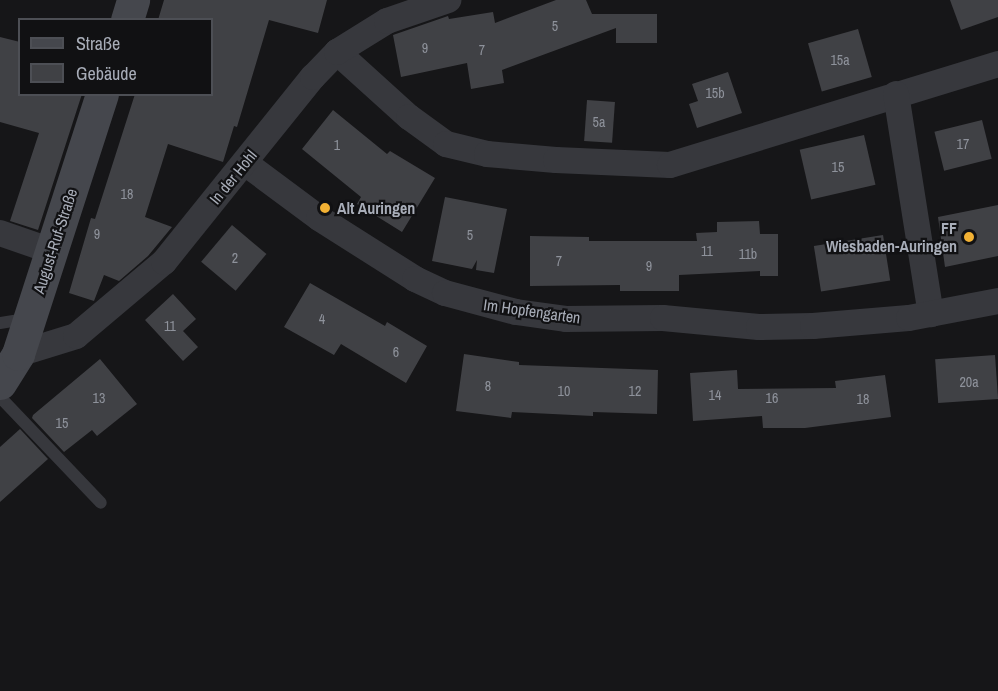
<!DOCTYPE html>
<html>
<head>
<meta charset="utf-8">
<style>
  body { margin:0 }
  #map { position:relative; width:998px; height:691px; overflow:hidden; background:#161618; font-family:"Archivo Narrow",sans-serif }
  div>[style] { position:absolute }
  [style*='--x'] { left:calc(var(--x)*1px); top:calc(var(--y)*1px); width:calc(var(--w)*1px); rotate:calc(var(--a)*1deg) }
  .building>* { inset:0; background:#404145; transform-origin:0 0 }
  .lane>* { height:12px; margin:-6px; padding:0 6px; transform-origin:6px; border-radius:6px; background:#37383d }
  .street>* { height:26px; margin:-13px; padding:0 13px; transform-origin:13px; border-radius:13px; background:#37383d }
  .secondary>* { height:33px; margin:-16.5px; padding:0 16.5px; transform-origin:16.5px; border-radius:16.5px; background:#45474d }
  .dots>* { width:16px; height:16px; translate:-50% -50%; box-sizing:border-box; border:3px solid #111113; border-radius:50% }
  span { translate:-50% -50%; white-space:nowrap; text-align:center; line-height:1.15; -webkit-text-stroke:4.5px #111113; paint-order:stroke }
  .number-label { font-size:14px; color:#8e929b }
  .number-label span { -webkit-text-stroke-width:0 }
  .street-label { font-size:16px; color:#a8adb8 }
  .poi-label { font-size:16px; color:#a8adb8; font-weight:700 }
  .left { translate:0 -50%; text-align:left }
  .right { translate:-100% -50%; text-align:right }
  .legend { position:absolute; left:18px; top:18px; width:195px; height:78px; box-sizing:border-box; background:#111113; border:2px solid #4d4f55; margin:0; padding:8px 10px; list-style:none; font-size:18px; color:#a8adb8 }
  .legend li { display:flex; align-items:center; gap:12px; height:30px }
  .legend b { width:30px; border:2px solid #4d4f55 }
</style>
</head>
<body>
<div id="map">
  <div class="building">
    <i style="clip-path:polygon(164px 0,327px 0,318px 33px,269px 20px,237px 127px,234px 126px,223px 162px,168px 144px,145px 217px,172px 227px,148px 256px,119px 281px,104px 275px,94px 301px,69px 293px,91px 218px,95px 219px,135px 94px,212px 94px,212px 20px,158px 20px)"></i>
    <i style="clip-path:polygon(556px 0,586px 0,592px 14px,657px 14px,657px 43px,616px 43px,616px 28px,502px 70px,504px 83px,471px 89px,467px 63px,401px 77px,393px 35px,448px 16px,449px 19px,493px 12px,495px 23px)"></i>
    <i style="clip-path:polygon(950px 0,998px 0,998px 17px,961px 30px)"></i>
    <i style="left:858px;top:29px;width:50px;height:52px;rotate:74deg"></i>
    <i style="clip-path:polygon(0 37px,20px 42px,20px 94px,82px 94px,38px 230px,10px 221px,39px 133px,0 122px)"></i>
    <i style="clip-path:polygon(728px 72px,742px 113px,697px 128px,689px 104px,698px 101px,692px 84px)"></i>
    <i style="left:587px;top:100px;width:28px;height:41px;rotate:4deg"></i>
    <i style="clip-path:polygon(333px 110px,387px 154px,390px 151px,435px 178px,402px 232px,357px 204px,361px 197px,302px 149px)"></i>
    <i style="left:982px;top:120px;width:40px;height:49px;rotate:76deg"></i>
    <i style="left:864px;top:135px;width:51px;height:66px;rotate:77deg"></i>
    <i style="clip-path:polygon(445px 197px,507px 209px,494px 273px,476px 270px,477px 260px,472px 269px,432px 261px)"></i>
    <i style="clip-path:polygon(998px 205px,998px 256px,945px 267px,938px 217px)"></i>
    <i style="clip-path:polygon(759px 221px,760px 234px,778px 234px,778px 276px,760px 276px,760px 271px,679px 275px,679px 291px,620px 291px,620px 285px,530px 286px,530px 236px,589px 237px,589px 241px,697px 241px,696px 233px,717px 232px,717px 222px)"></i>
    <i style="left:232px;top:225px;width:45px;height:48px;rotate:40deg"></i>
    <i style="left:883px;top:235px;width:46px;height:70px;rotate:81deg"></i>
    <i style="clip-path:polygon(310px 283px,385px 326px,387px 322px,427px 346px,406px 383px,341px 344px,334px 355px,284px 327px)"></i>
    <i style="clip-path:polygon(173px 294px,196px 319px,183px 331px,198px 347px,183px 361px,145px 320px)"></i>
    <i style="clip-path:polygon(464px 354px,519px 362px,519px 365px,658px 370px,657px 414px,593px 412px,593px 416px,512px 412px,511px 418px,456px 411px)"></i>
    <i style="left:995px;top:355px;width:44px;height:60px;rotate:86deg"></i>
    <i style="clip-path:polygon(100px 359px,137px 404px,97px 436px,92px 430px,64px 452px,32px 418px,33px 415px)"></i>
    <i style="clip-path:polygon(737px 370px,738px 389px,836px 388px,835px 381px,885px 375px,891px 417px,805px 428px,763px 428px,762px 416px,693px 421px,690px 373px)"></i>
    <i style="clip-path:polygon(20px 429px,48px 459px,0 502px,0 447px)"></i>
  </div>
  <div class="lane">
    <i style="--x:0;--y:323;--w:26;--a:-9"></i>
    <i style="--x:0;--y:397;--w:146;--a:46.4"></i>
  </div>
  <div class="street">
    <i style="--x:337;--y:52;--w:97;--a:42.1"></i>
    <i style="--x:409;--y:117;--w:46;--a:36.1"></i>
    <i style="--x:446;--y:144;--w:42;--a:13.7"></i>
    <i style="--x:487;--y:154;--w:69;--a:5"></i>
    <i style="--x:556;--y:160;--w:114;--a:2.5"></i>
    <i style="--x:670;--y:165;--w:343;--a:-17.1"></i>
    <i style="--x:896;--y:94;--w:223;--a:81"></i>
    <i style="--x:245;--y:163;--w:92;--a:36.6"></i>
    <i style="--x:319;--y:218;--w:114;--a:32.4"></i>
    <i style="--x:415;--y:279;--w:33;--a:25"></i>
    <i style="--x:445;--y:293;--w:73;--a:15"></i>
    <i style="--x:516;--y:312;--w:50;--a:8"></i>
    <i style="--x:566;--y:319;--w:97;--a:-0.6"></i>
    <i style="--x:663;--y:318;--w:96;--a:5.4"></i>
    <i style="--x:759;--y:327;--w:54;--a:-1.1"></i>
    <i style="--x:813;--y:326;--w:96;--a:-4.8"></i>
    <i style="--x:909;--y:318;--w:91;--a:-10.8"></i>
    <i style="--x:0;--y:233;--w:55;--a:19.1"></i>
    <i style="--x:18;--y:354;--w:61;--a:-17.2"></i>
    <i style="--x:76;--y:336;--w:115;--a:-40.1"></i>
    <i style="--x:164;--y:262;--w:238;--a:-51.2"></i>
    <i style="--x:313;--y:77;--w:35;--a:-46"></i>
    <i style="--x:337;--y:52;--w:59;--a:-31.8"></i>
    <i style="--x:387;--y:21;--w:65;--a:-19"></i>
  </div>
  <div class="secondary">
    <i style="--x:127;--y:20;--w:21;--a:-73"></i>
    <i style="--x:0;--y:383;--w:34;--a:-58"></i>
    <i style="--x:18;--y:354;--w:273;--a:-72.1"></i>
  </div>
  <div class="dots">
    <i style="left:325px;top:208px;background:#f2b134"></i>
    <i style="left:969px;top:237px;background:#f2b134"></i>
  </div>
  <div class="number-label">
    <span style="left:555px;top:26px">5</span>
    <span style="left:425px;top:48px">9</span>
    <span style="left:482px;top:50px">7</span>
    <span style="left:840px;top:60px">15a</span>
    <span style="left:715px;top:93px">15b</span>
    <span style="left:599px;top:122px">5a</span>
    <span style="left:963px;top:144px">17</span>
    <span style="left:337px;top:145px">1</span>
    <span style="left:838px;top:167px">15</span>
    <span style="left:127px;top:194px">18</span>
    <span style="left:97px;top:234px">9</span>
    <span style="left:470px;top:235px">5</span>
    <span style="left:707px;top:251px">11</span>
    <span style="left:748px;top:254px">11b</span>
    <span style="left:235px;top:258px">2</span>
    <span style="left:559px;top:261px">7</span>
    <span style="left:649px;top:266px">9</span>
    <span style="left:322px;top:319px">4</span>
    <span style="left:170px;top:326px">11</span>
    <span style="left:396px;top:352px">6</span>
    <span style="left:969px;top:382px">20a</span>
    <span style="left:488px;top:386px">8</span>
    <span style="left:564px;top:391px">10</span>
    <span style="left:635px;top:391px">12</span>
    <span style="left:715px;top:395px">14</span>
    <span style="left:99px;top:398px">13</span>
    <span style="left:772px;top:398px">16</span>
    <span style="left:863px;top:399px">18</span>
    <span style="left:62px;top:423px">15</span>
  </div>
  <div class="street-label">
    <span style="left:233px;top:177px;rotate:-51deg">In der Hohl</span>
    <span style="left:55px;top:241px;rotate:-72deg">August-Ruf-Straße</span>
    <span style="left:532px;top:311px;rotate:8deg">Im Hopfengarten</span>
  </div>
  <div class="poi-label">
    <span class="left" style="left:337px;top:208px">Alt Auringen</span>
    <span class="right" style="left:957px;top:237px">FF<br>Wiesbaden-Auringen</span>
  </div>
  <ul class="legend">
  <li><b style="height:8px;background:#45474d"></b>Straße</li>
  <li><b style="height:16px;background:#404145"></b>Gebäude</li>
  </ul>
</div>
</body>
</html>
